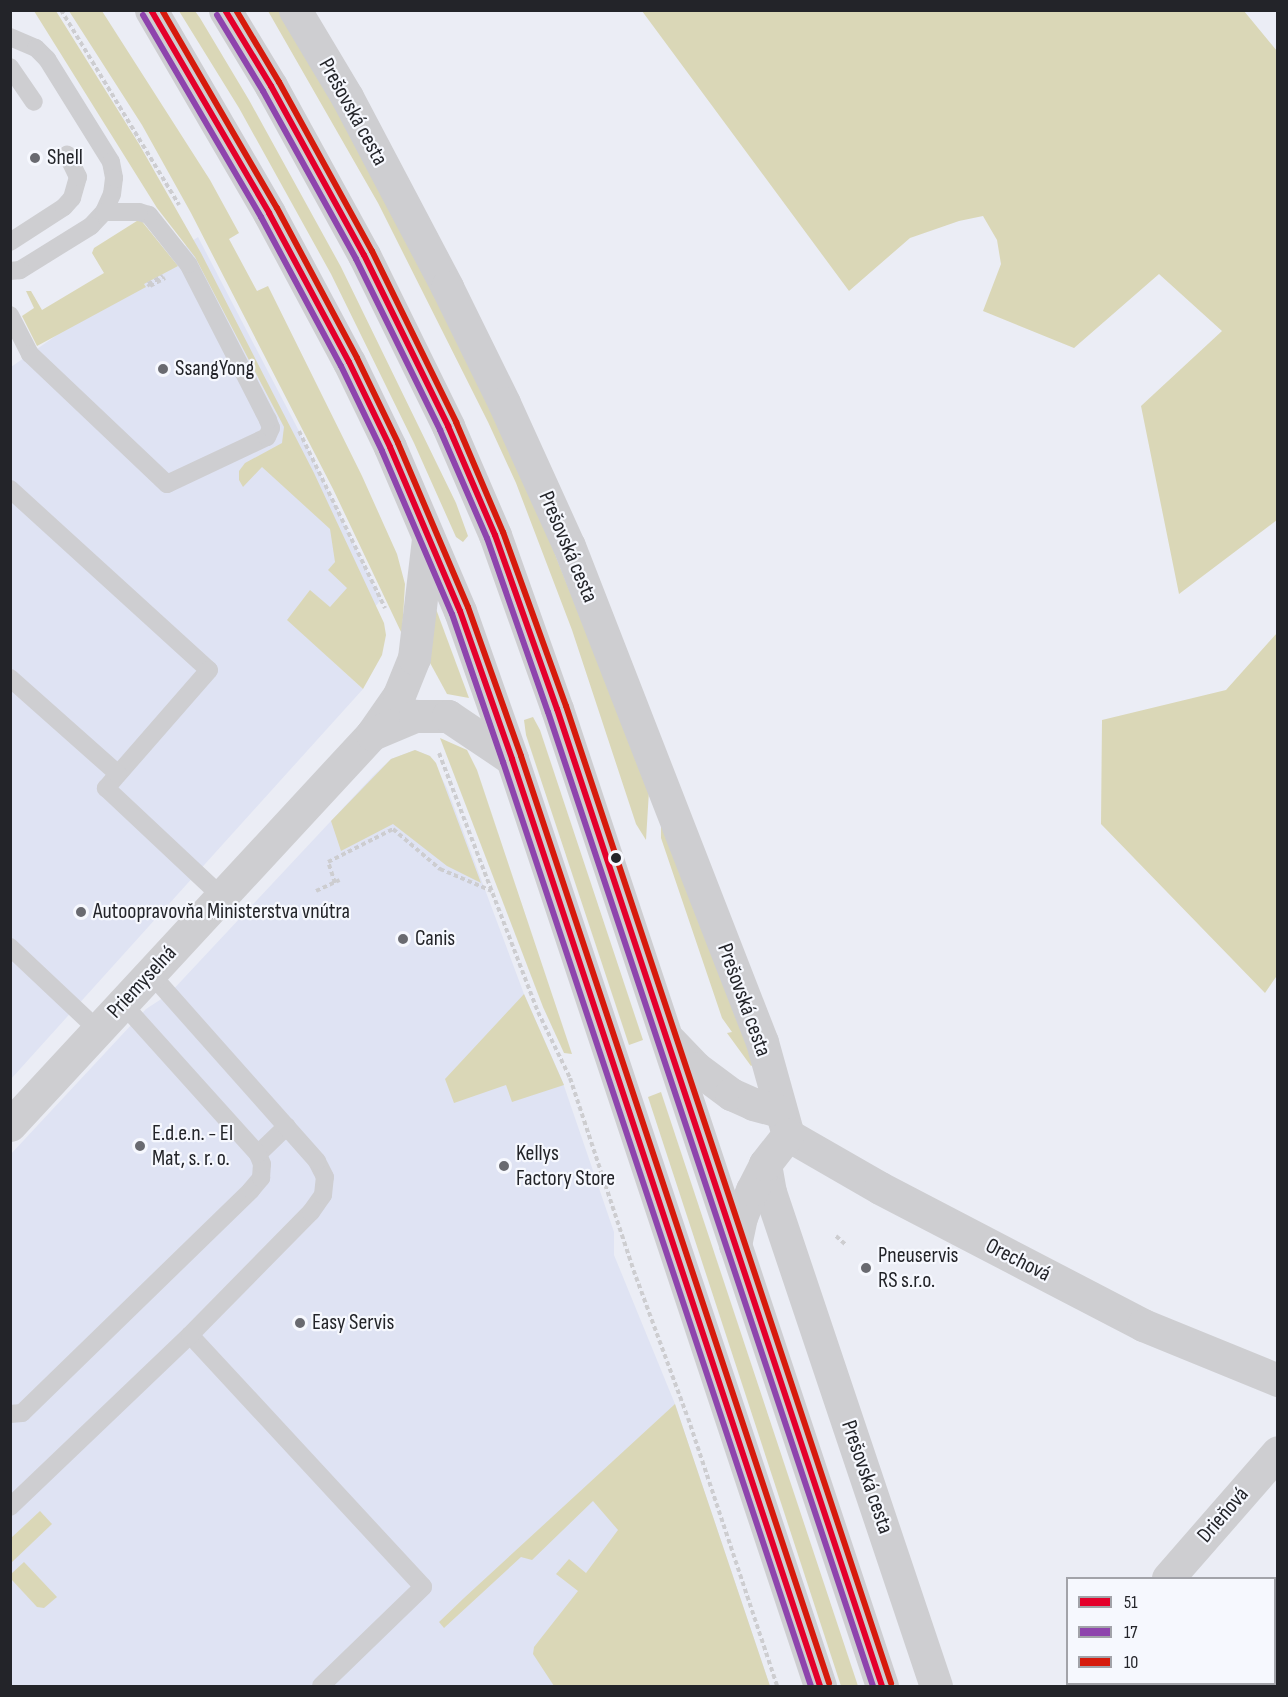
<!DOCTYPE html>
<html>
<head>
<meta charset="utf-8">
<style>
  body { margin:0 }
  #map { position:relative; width:1288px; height:1697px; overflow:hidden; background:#ebedf5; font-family:"Sofia Sans Condensed",sans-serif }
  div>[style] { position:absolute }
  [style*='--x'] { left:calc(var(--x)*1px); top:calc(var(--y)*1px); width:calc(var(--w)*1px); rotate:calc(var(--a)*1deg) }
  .built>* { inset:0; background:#dfe3f3 }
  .green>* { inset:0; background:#dad7b7 }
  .path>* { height:4px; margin-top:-2px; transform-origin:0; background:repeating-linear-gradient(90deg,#cdcdd0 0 4.5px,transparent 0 7.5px) }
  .lane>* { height:18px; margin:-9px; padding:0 9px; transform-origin:9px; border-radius:9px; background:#ceced1 }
  .street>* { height:33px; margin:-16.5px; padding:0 16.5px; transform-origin:16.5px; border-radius:16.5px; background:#ceced1 }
  .highway>* { height:33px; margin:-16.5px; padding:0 16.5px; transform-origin:16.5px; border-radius:16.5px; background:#ceced1 }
  .bus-1>* { height:6px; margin:-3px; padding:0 3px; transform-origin:3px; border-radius:3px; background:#e4002b }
  .bus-2>* { height:6px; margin:-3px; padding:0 3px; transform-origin:3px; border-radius:3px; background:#8e44ad }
  .bus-3>* { height:6px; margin:-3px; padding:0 3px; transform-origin:3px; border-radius:3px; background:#d61a0c }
  .dots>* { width:16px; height:16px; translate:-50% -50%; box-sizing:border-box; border:3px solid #f6f8fe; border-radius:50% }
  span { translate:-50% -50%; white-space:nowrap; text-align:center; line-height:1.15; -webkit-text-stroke:4.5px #f6f8fe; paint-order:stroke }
  .street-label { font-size:22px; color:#232429 }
  .poi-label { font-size:22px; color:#232429 }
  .left { translate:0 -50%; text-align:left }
  .frame { position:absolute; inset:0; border:12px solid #232429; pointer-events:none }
  .legend { position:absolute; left:1066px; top:1577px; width:210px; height:108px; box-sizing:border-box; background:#f6f8fe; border:2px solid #a2a3a9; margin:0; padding:8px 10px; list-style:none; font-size:18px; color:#232429 }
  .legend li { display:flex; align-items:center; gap:12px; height:30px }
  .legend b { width:30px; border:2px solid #a2a3a9 }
</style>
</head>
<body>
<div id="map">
  <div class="built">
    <i style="clip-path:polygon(198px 237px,300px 433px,381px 600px,329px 658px,363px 689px,11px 1079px,11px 367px)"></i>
    <i style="clip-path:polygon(415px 750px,430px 756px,447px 788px,524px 994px,562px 1080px,614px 1232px,614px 1255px,675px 1404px,770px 1686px,11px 1686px,10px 1155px,146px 1009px,169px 994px,373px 776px,391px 759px)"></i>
  </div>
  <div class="green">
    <i style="clip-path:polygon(34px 11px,56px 11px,139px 144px,201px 253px,314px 473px,384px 623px,386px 635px,382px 655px,363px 689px,287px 620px,310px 590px,330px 607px,347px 588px,328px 570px,335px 562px,330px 529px,262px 467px,243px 487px,239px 480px,239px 471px,245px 463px,282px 443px,284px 427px,195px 257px,157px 208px)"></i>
    <i style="clip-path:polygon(69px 11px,102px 11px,210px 180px,239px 233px,229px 239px,257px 291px,268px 286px,362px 476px,397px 554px,405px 584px,402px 634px,333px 489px,191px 213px,142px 125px)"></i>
    <i style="clip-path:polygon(179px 11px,195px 11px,200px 18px,249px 100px,341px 267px,456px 503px,468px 536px,463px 542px,456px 537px,414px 443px,331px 274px,239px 108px)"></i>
    <i style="clip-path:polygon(268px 11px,282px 11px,400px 220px,528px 486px,649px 791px,646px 840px,636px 824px,572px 630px,516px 483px,488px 422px,378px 203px)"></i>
    <i style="clip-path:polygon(642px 11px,1244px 11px,1277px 51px,1277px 520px,1179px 594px,1141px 406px,1222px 331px,1159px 274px,1074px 348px,983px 311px,1001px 264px,997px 240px,983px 216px,959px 221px,910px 238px,849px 291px)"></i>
    <i style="clip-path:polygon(140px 219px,178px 266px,144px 284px,146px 287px,37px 346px,22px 316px,34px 308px,26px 291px,31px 291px,42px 310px,104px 273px,92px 253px,94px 248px)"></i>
    <i style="clip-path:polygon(436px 609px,469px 698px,447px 694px,429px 661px)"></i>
    <i style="clip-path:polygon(1277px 633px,1278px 974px,1265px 993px,1101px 824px,1102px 720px,1226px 690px)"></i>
    <i style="clip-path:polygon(533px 717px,540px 730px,643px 1040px,629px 1045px,526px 735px,524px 720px)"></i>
    <i style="clip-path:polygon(440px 738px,467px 750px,477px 770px,572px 1054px,564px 1053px,543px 1007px)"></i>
    <i style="clip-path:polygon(415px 750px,430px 756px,436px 763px,481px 883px,447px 866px,393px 824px,341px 851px,331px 821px,391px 759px)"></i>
    <i style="clip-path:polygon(661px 818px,754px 1064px,751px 1066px,727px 1033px,732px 1032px,722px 1018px,661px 838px)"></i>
    <i style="clip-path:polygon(524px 994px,564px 1085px,512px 1102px,506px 1085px,454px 1103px,445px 1079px)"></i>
    <i style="clip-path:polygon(661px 1092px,858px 1686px,841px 1686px,648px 1097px)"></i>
    <i style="clip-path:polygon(675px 1404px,770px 1686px,554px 1686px,533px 1654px,534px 1647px,578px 1591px,556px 1574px,569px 1559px,586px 1573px,618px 1530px,593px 1501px,532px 1560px,521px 1557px,444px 1628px,439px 1622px,464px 1598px)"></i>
    <i style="clip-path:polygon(40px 1511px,52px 1524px,11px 1563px,11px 1538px)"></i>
    <i style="clip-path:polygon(24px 1562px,57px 1597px,44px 1608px,37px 1607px,11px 1579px,11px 1574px)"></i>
  </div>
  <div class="path">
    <i style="--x:61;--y:10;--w:228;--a:58.8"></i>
    <i style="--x:150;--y:286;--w:17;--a:-28"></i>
    <i style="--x:150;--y:286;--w:3;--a:-135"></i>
    <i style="--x:148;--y:284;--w:17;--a:-28"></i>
    <i style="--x:299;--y:431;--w:197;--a:64.1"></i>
    <i style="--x:439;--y:753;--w:277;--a:69.1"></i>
    <i style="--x:538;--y:1012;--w:73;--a:64.1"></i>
    <i style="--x:570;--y:1078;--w:210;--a:71.7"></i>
    <i style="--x:636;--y:1277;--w:150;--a:69.8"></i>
    <i style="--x:688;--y:1418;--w:282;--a:71.6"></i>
    <i style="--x:335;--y:883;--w:22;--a:-108"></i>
    <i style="--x:328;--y:862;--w:73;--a:-26.9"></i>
    <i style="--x:393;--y:829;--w:62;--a:40.4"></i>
    <i style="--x:440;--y:869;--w:56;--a:22.9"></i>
    <i style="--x:316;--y:891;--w:26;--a:-25"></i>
    <i style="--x:836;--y:1236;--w:12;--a:42"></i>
  </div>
  <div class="lane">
    <i style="--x:10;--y:37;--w:28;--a:23"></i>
    <i style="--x:36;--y:48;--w:16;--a:45"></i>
    <i style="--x:47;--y:59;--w:121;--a:58.1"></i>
    <i style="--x:111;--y:162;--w:16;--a:79"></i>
    <i style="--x:114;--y:178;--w:16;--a:97"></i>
    <i style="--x:112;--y:194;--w:20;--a:114"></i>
    <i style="--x:104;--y:212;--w:19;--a:133"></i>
    <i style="--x:91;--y:226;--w:84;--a:148.2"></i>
    <i style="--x:20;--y:270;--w:10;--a:174"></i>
    <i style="--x:10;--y:67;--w:42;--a:55.6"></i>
    <i style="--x:10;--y:242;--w:64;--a:-32.9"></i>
    <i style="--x:64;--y:207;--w:12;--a:-48"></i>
    <i style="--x:72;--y:198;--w:22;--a:-74"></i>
    <i style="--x:78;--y:177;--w:25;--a:-116"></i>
    <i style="--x:10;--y:315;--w:44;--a:62.9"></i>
    <i style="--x:30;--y:354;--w:189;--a:43.5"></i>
    <i style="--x:167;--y:484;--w:110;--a:-25.2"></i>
    <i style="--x:267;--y:437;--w:10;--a:-66"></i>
    <i style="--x:271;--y:428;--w:9;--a:-111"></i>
    <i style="--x:268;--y:420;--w:175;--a:-117.1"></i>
    <i style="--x:188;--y:264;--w:63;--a:-128.5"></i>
    <i style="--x:149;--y:215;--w:10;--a:-163"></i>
    <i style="--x:139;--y:212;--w:35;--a:180"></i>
    <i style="--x:10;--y:489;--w:269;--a:42.3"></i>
    <i style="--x:209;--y:670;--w:157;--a:131.1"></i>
    <i style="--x:106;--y:788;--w:158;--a:43.2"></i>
    <i style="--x:10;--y:678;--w:144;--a:41.6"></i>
    <i style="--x:10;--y:947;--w:121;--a:43.3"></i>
    <i style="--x:258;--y:1154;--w:40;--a:-44"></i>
    <i style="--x:190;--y:1335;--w:343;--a:47.2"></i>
    <i style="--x:423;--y:1587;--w:142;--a:135.9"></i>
    <i style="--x:10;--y:1414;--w:12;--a:-5"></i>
    <i style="--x:22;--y:1413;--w:320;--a:-44.2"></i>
    <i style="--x:251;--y:1190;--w:16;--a:-50"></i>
    <i style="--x:261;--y:1178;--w:14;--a:-86"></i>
    <i style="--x:262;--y:1164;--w:11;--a:-112"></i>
    <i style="--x:258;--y:1154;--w:203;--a:-132"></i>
    <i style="--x:10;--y:1507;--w:249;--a:-43.7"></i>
    <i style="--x:190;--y:1335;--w:173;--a:-45.5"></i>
    <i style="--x:311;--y:1212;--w:21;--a:-55"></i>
    <i style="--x:323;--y:1195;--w:18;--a:-84"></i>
    <i style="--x:325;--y:1177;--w:18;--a:-117"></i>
    <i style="--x:317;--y:1161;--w:251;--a:-131.6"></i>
  </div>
  <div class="street">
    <i style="--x:295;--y:10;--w:101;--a:59.1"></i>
    <i style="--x:347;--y:97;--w:215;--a:62.2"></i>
    <i style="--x:447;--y:287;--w:129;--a:63.8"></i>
    <i style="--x:504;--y:403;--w:157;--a:65.6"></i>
    <i style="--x:569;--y:546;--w:532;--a:68.74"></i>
    <i style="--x:762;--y:1042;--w:97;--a:74.4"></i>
    <i style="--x:788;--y:1135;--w:106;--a:29.9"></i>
    <i style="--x:880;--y:1188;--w:297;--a:27.5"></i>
    <i style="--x:1143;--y:1325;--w:146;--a:22.2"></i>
    <i style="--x:10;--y:1125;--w:533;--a:-47.21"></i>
    <i style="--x:765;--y:1164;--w:28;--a:80"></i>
    <i style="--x:770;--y:1192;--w:521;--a:71.43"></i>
    <i style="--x:1168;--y:1578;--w:167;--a:-48.9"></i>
    <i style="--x:1154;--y:1684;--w:4;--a:34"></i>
  </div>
  <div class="highway">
    <i style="--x:151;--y:10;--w:235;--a:59.8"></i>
    <i style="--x:269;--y:213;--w:169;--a:61.8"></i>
    <i style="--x:349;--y:362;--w:94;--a:64.2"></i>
    <i style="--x:390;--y:447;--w:178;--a:66.9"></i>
    <i style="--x:460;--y:611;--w:157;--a:70.6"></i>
    <i style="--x:512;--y:759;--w:977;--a:71.62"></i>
    <i style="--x:225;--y:10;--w:89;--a:58.8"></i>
    <i style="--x:271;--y:86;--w:193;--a:61.2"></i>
    <i style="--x:364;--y:255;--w:191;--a:63.8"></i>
    <i style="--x:448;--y:426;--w:119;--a:66.7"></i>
    <i style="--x:495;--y:535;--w:185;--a:70.4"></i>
    <i style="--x:557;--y:709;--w:1030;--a:71.6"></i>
    <i style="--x:372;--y:734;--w:47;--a:-55.3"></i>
    <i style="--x:399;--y:695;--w:40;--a:-68"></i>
    <i style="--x:414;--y:658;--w:120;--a:-83.3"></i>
    <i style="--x:372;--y:734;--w:47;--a:-22.7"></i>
    <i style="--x:415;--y:716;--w:33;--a:0"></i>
    <i style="--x:448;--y:716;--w:77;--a:33.9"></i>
    <i style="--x:670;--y:1041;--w:37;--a:46"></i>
    <i style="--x:696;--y:1068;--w:44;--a:36.6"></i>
    <i style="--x:731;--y:1094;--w:24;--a:24"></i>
    <i style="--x:753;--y:1104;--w:28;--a:15"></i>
    <i style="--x:735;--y:1245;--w:29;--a:-78"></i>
    <i style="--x:741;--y:1217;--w:29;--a:-68"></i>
    <i style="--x:752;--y:1190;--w:29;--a:-63"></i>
    <i style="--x:765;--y:1164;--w:37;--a:-52"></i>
  </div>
  <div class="bus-1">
    <i style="--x:151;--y:10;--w:235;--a:59.8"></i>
    <i style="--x:269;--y:213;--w:169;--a:61.8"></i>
    <i style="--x:349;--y:362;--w:94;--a:64.2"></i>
    <i style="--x:390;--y:447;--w:178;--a:66.9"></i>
    <i style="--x:460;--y:611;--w:157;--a:70.6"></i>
    <i style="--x:512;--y:759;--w:977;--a:71.62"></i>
    <i style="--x:225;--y:10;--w:89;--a:58.8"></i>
    <i style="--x:271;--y:86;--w:193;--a:61.2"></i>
    <i style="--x:364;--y:255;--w:191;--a:63.8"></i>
    <i style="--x:448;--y:426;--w:119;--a:66.7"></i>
    <i style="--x:495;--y:535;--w:185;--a:70.4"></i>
    <i style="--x:557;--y:709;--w:1030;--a:71.6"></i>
  </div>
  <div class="bus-2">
    <i style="--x:143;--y:15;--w:234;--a:59.7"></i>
    <i style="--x:261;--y:217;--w:169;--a:61.8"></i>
    <i style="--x:341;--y:366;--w:94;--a:64.2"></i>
    <i style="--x:382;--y:451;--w:177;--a:66.8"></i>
    <i style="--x:452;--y:614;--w:157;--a:71"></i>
    <i style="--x:503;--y:762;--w:974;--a:71.57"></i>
    <i style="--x:217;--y:15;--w:89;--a:58.8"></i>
    <i style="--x:263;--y:91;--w:192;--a:61"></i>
    <i style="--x:356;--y:259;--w:191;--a:63.8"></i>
    <i style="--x:440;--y:430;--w:118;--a:66.5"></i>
    <i style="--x:487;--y:538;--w:184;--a:70.7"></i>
    <i style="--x:548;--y:712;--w:1027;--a:71.55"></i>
  </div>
  <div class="bus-3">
    <i style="--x:162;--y:10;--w:229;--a:59.9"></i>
    <i style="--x:277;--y:208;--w:170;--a:61.9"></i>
    <i style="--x:357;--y:358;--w:94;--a:64.2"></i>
    <i style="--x:398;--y:443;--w:178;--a:66.9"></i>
    <i style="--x:468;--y:607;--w:158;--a:70.4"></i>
    <i style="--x:521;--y:756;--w:977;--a:71.62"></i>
    <i style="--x:236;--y:10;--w:84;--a:59.2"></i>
    <i style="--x:279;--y:82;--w:193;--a:61.2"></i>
    <i style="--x:372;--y:251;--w:191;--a:63.8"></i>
    <i style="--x:456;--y:422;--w:120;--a:66.9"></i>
    <i style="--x:503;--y:532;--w:185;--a:70.1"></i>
    <i style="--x:566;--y:706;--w:1030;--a:71.6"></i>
  </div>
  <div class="dots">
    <i style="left:35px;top:158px;background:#696a70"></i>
    <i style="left:163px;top:369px;background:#696a70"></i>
    <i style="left:616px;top:858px;background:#232429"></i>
    <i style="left:81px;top:912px;background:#696a70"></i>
    <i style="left:403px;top:939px;background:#696a70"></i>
    <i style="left:140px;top:1146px;background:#696a70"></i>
    <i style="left:504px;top:1166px;background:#696a70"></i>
    <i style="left:866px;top:1268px;background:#696a70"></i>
    <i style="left:300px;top:1323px;background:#696a70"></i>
  </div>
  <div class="street-label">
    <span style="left:353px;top:112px;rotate:61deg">Prešovská cesta</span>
    <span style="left:568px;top:547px;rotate:67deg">Prešovská cesta</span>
    <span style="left:142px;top:982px;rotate:-47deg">Priemyselná</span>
    <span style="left:744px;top:1000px;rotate:70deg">Prešovská cesta</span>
    <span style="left:1018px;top:1260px;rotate:27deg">Orechová</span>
    <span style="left:867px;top:1477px;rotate:71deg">Prešovská cesta</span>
    <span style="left:1223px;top:1515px;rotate:-49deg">Drieňová</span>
  </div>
  <div class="poi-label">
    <span class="left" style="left:47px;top:158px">Shell</span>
    <span class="left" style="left:175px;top:369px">SsangYong</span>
    <span class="left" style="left:93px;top:912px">Autoopravovňa Ministerstva vnútra</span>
    <span class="left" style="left:415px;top:939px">Canis</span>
    <span class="left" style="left:152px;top:1146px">E.d.e.n. - El<br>Mat, s. r. o.</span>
    <span class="left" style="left:516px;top:1166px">Kellys<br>Factory Store</span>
    <span class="left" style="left:878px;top:1268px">Pneuservis<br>RS s.r.o.</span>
    <span class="left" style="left:312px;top:1323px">Easy Servis</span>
  </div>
  <div class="frame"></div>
  <ul class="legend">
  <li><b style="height:8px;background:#e4002b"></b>51</li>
  <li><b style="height:8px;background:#8e44ad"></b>17</li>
  <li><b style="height:8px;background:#d61a0c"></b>10</li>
  </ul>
</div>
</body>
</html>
